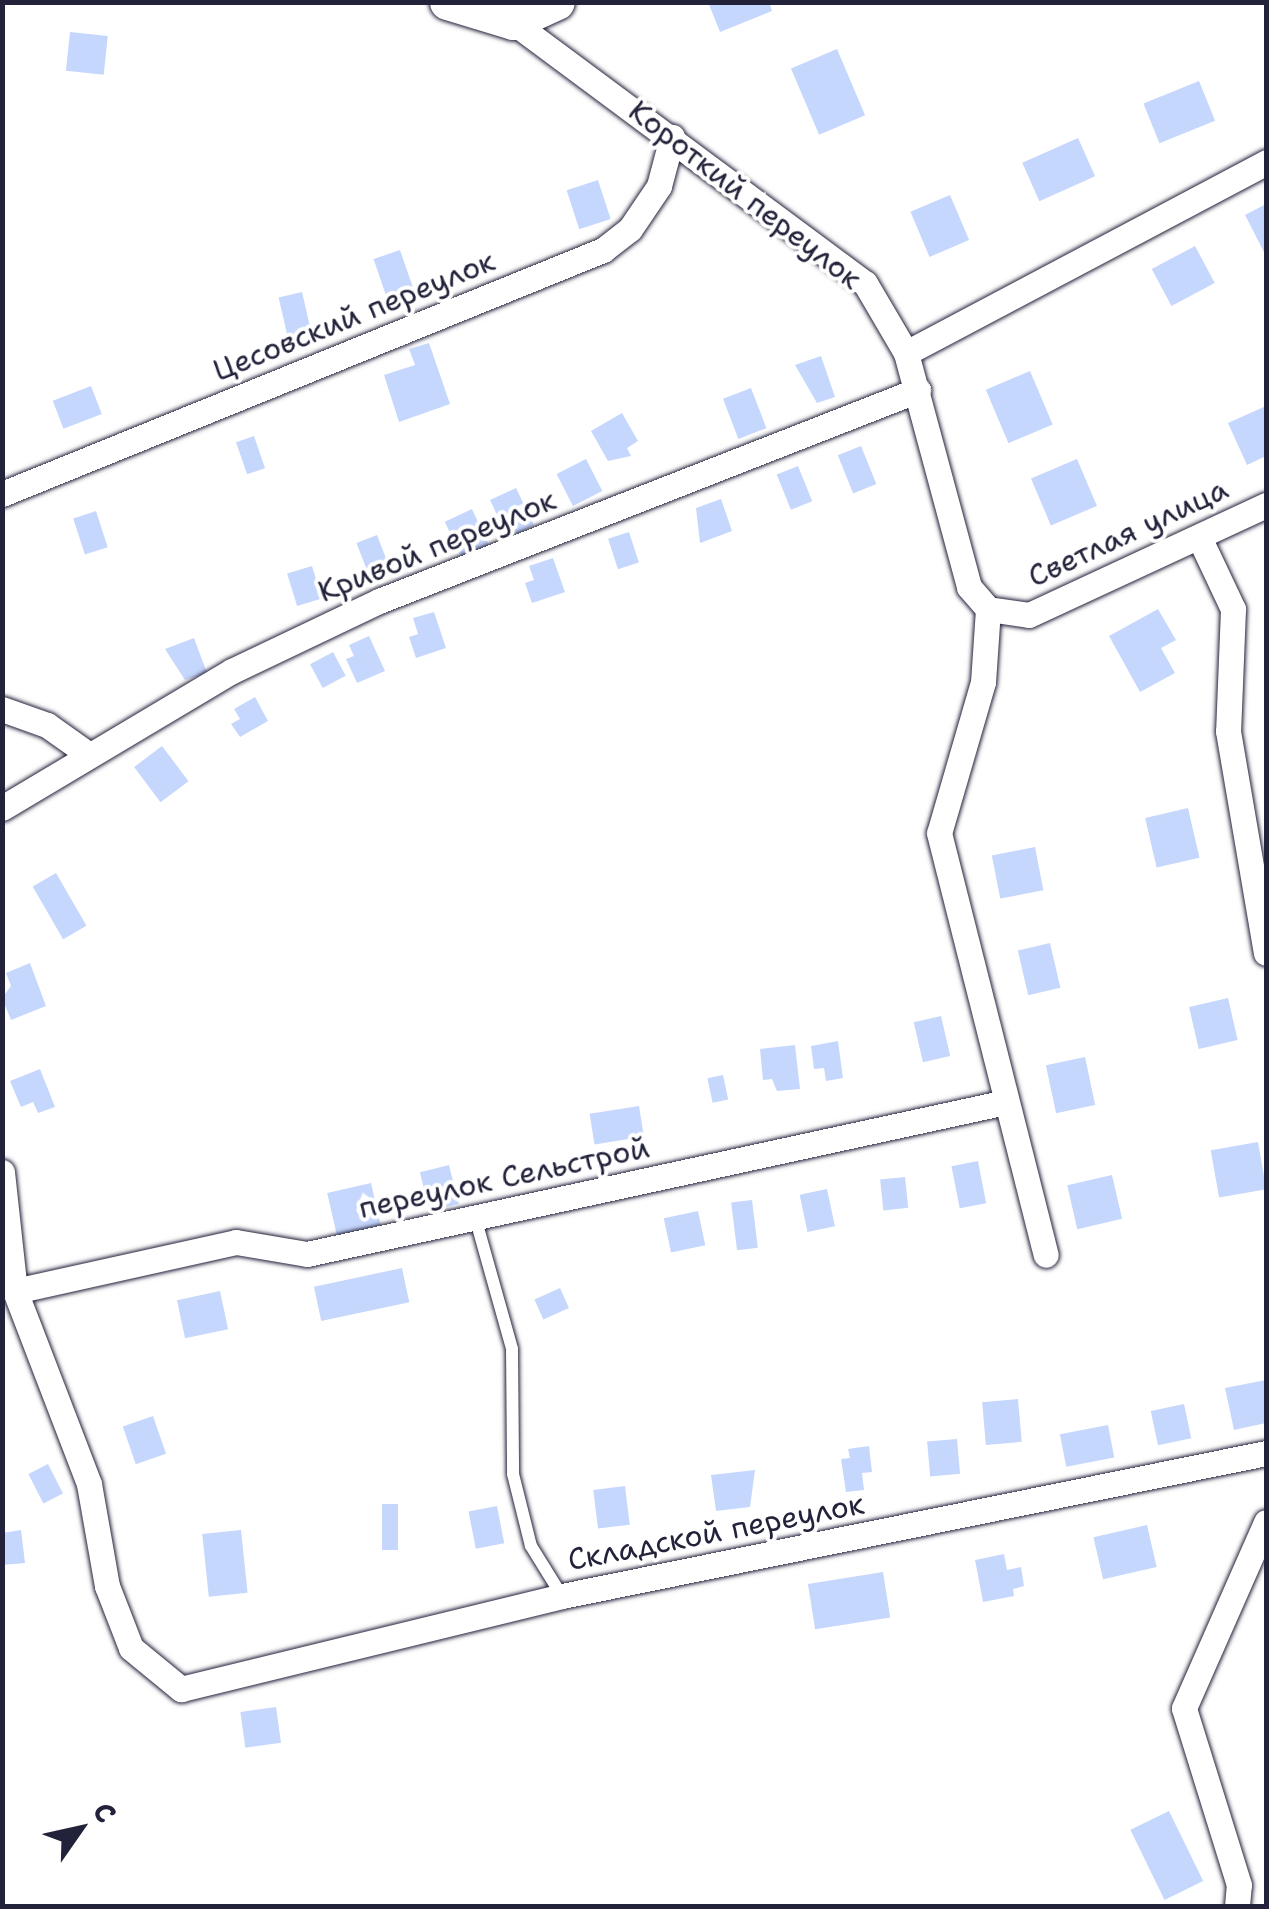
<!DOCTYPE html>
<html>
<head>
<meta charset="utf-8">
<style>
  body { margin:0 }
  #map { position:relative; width:1269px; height:1909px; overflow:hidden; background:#fff; font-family:"Shantell Sans",sans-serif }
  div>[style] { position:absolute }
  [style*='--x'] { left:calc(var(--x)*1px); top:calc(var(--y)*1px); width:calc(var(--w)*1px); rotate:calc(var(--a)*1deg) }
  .building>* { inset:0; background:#c6d7fd; transform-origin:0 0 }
  .roads { filter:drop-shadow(0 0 2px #22223b) drop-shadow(0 0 2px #22223b) }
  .lane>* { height:12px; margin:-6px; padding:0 6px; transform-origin:6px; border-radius:6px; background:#fff }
  .street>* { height:25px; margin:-12.5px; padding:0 12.5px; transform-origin:12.5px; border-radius:12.5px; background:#fff }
  .secondary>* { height:35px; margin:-17.5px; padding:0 17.5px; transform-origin:17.5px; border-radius:17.5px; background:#fff }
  span { translate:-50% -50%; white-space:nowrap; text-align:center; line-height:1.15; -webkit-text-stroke:8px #fff; paint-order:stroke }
  .street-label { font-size:30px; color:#22223b }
  .frame { position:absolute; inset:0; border:5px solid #22223b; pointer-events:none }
  .north { position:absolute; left:30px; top:1779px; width:100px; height:100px; -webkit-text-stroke:8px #fff; paint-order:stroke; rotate:56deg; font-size:28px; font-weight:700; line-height:40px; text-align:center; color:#22223b }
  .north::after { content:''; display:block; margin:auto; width:35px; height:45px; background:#22223b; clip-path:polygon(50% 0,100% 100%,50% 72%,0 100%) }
</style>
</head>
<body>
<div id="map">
  <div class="building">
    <i style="clip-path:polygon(708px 2px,769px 2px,772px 11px,720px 32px)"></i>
    <i style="left:70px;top:32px;width:38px;height:39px;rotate:6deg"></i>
    <i style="left:837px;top:49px;width:72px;height:50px;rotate:67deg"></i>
    <i style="left:1199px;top:81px;width:43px;height:60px;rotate:68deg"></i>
    <i style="left:1078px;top:138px;width:42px;height:61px;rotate:66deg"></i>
    <i style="left:598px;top:180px;width:41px;height:33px;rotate:72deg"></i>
    <i style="left:950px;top:195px;width:49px;height:43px;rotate:67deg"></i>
    <i style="clip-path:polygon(1266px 204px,1266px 256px,1245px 215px)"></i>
    <i style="left:1195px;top:246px;width:42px;height:49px;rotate:62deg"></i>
    <i style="left:400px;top:250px;width:40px;height:28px;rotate:71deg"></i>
    <i style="left:302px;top:292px;width:39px;height:24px;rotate:77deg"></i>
    <i style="clip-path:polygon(429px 343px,450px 404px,399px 422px,384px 375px,415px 365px,409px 349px)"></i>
    <i style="clip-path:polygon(821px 356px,835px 397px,817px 403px,795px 365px)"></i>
    <i style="left:1030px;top:371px;width:58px;height:48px;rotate:67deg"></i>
    <i style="left:91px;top:386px;width:30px;height:41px;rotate:69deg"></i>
    <i style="left:751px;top:388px;width:43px;height:30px;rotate:69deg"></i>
    <i style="clip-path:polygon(1266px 406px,1266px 456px,1247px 465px,1228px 423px)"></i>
    <i style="clip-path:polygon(622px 413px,638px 441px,627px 448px,631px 456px,608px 461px,591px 431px)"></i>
    <i style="left:254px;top:436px;width:34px;height:19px;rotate:71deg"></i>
    <i style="left:861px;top:446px;width:41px;height:25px;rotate:68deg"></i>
    <i style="left:586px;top:459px;width:36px;height:33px;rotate:63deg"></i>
    <i style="left:1077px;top:459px;width:51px;height:50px;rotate:67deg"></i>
    <i style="left:798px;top:466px;width:38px;height:23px;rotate:68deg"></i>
    <i style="clip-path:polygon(516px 488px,534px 525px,517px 534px,507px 513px,498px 517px,490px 500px)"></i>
    <i style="clip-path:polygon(721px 499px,732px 531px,700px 543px,696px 508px)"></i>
    <i style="left:472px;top:509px;width:40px;height:30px;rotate:65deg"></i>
    <i style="left:96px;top:511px;width:38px;height:24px;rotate:72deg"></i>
    <i style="left:629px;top:532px;width:32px;height:22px;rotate:72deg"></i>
    <i style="left:377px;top:535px;width:42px;height:22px;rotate:69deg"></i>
    <i style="clip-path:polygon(553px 558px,565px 592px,532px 603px,525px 583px,534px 580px,529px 566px)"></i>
    <i style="left:312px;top:566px;width:34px;height:26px;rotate:73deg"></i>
    <i style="clip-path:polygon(1158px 609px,1176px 640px,1161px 648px,1175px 673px,1140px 692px,1109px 636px)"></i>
    <i style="clip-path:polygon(434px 612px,446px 648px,416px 658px,409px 637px,418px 634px,413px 618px)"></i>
    <i style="clip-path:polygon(369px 636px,385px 671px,357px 683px,346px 659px,354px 656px,349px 645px)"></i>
    <i style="clip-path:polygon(194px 638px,207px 673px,185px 680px,165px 649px)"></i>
    <i style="left:333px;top:652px;width:27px;height:26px;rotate:62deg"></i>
    <i style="clip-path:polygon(255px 697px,268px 721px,240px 737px,231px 724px,240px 719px,234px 709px)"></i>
    <i style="left:162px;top:746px;width:44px;height:35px;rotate:53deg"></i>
    <i style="left:1188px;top:808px;width:51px;height:44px;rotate:77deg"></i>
    <i style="left:1035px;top:847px;width:44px;height:44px;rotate:79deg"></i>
    <i style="left:56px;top:873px;width:61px;height:27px;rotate:60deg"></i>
    <i style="left:1050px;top:943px;width:46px;height:33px;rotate:77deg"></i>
    <i style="clip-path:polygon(30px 963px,46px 1006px,11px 1020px,2px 998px,11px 986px,6px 973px)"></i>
    <i style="left:1228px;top:998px;width:43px;height:40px;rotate:77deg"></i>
    <i style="left:941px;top:1016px;width:41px;height:28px;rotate:77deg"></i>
    <i style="clip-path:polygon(838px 1041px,843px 1078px,826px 1081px,824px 1068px,814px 1069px,811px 1046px)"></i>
    <i style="clip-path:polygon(795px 1045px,800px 1089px,777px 1091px,772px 1079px,763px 1080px,760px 1049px)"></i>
    <i style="left:1085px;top:1057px;width:49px;height:40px;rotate:78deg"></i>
    <i style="clip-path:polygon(40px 1069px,55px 1107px,38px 1113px,33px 1102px,21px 1107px,10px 1081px)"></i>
    <i style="left:723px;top:1075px;width:25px;height:16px;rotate:78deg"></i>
    <i style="left:639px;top:1106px;width:31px;height:50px;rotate:81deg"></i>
    <i style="left:1258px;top:1142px;width:48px;height:48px;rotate:80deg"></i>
    <i style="left:978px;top:1161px;width:43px;height:27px;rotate:79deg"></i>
    <i style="left:449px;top:1165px;width:40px;height:30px;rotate:76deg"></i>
    <i style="left:1112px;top:1175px;width:45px;height:46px;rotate:77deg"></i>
    <i style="left:905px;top:1177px;width:31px;height:25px;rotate:84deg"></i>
    <i style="left:371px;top:1183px;width:43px;height:45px;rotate:77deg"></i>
    <i style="left:827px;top:1189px;width:38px;height:28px;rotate:78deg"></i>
    <i style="left:752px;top:1200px;width:48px;height:21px;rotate:83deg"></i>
    <i style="left:698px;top:1211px;width:35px;height:35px;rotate:78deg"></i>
    <i style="left:402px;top:1268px;width:35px;height:90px;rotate:78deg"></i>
    <i style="left:560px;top:1288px;width:22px;height:28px;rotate:66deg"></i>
    <i style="left:220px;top:1291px;width:39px;height:44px;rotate:78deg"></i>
    <i style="clip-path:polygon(1266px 1380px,1266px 1423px,1234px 1430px,1225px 1388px)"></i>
    <i style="left:1018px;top:1399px;width:43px;height:36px;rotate:85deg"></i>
    <i style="left:1184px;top:1404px;width:35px;height:34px;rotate:78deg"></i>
    <i style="left:153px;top:1416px;width:40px;height:32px;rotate:71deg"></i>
    <i style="left:1108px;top:1425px;width:33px;height:49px;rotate:79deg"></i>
    <i style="left:957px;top:1439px;width:35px;height:30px;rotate:85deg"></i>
    <i style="clip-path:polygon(869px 1446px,872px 1472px,862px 1473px,864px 1490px,846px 1492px,841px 1459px,850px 1458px,848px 1449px)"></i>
    <i style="left:48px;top:1464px;width:33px;height:22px;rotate:63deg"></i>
    <i style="clip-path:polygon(755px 1470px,750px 1507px,716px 1511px,711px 1475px)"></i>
    <i style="left:625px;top:1486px;width:39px;height:32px;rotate:83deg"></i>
    <i style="left:382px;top:1504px;width:16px;height:46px"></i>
    <i style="left:497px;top:1506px;width:38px;height:29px;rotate:79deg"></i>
    <i style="left:1147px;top:1525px;width:43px;height:55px;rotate:77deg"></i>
    <i style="clip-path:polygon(21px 1530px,25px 1563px,2px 1565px,2px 1533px)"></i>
    <i style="left:241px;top:1530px;width:63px;height:39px;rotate:84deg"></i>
    <i style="clip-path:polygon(1004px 1554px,1007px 1570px,1021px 1567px,1024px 1586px,1013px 1589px,1014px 1596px,983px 1602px,975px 1560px)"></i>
    <i style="left:883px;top:1572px;width:46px;height:76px;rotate:81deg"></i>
    <i style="left:276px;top:1707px;width:36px;height:36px;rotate:82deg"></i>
    <i style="left:1169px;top:1811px;width:78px;height:43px;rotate:64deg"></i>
  </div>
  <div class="roads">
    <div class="lane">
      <i style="--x:475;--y:1217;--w:137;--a:74.3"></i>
      <i style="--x:512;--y:1349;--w:125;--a:89.5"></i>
      <i style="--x:513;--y:1474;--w:74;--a:76"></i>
      <i style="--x:531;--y:1546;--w:59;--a:58.2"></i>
    </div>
    <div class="street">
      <i style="--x:513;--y:22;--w:438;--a:36.6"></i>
      <i style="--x:865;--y:283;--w:81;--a:59.6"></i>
      <i style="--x:906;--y:353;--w:408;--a:-27.9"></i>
      <i style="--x:906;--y:353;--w:242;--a:74.9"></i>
      <i style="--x:969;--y:587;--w:29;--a:49"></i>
      <i style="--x:988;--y:609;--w:41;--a:8.3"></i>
      <i style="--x:1029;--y:615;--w:261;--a:-24.9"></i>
      <i style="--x:2;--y:494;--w:649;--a:-22.1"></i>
      <i style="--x:603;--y:250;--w:34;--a:-38"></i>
      <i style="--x:630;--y:229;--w:52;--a:-56"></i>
      <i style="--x:659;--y:186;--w:51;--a:-75.1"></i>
      <i style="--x:1199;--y:537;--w:80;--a:64.7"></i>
      <i style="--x:1233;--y:609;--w:122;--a:92.3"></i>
      <i style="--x:1228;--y:731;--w:225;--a:80.3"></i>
      <i style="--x:988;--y:609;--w:73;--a:93.9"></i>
      <i style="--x:983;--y:682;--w:157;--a:106.2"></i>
      <i style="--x:939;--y:833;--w:435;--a:75.8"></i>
      <i style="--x:2;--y:709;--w:48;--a:19.6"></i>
      <i style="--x:47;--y:725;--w:50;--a:35.3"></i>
      <i style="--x:2;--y:808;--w:268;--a:-30.8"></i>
      <i style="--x:232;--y:671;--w:163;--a:-25.5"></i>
      <i style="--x:379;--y:601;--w:579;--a:-21.38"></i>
      <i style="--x:2;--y:1172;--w:120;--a:83.8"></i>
      <i style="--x:15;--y:1291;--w:207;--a:69"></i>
      <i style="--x:89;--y:1484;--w:104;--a:80"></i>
      <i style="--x:107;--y:1586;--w:66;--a:68.8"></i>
      <i style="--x:131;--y:1648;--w:65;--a:39.4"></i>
      <i style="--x:181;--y:1689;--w:392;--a:-13.7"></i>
      <i style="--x:562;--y:1596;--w:718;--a:-11.48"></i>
      <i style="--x:15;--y:1291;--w:226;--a:-12.5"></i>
      <i style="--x:236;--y:1242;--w:72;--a:9.6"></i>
      <i style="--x:307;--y:1254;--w:715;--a:-12.27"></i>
      <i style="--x:1237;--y:1906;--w:21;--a:-85"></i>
      <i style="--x:1239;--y:1885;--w:185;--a:-107.3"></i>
      <i style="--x:1184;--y:1708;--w:203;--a:-66.2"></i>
    </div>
    <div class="secondary">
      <i style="--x:447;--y:2;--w:69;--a:16.9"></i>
      <i style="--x:513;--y:22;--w:48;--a:-24.4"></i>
    </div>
  </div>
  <div class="street-label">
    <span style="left:745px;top:195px;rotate:38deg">Короткий переулок</span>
    <span style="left:354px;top:316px;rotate:-22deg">Цесовский переулок</span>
    <span style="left:1128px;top:533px;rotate:-25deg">Светлая улица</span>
    <span style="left:437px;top:546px;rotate:-22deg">Кривой переулок</span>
    <span style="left:504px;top:1178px;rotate:-12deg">переулок Сельстрой</span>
    <span style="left:716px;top:1532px;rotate:-11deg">Складской переулок</span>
  </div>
  <div class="frame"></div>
  <div class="north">С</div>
</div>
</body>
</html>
